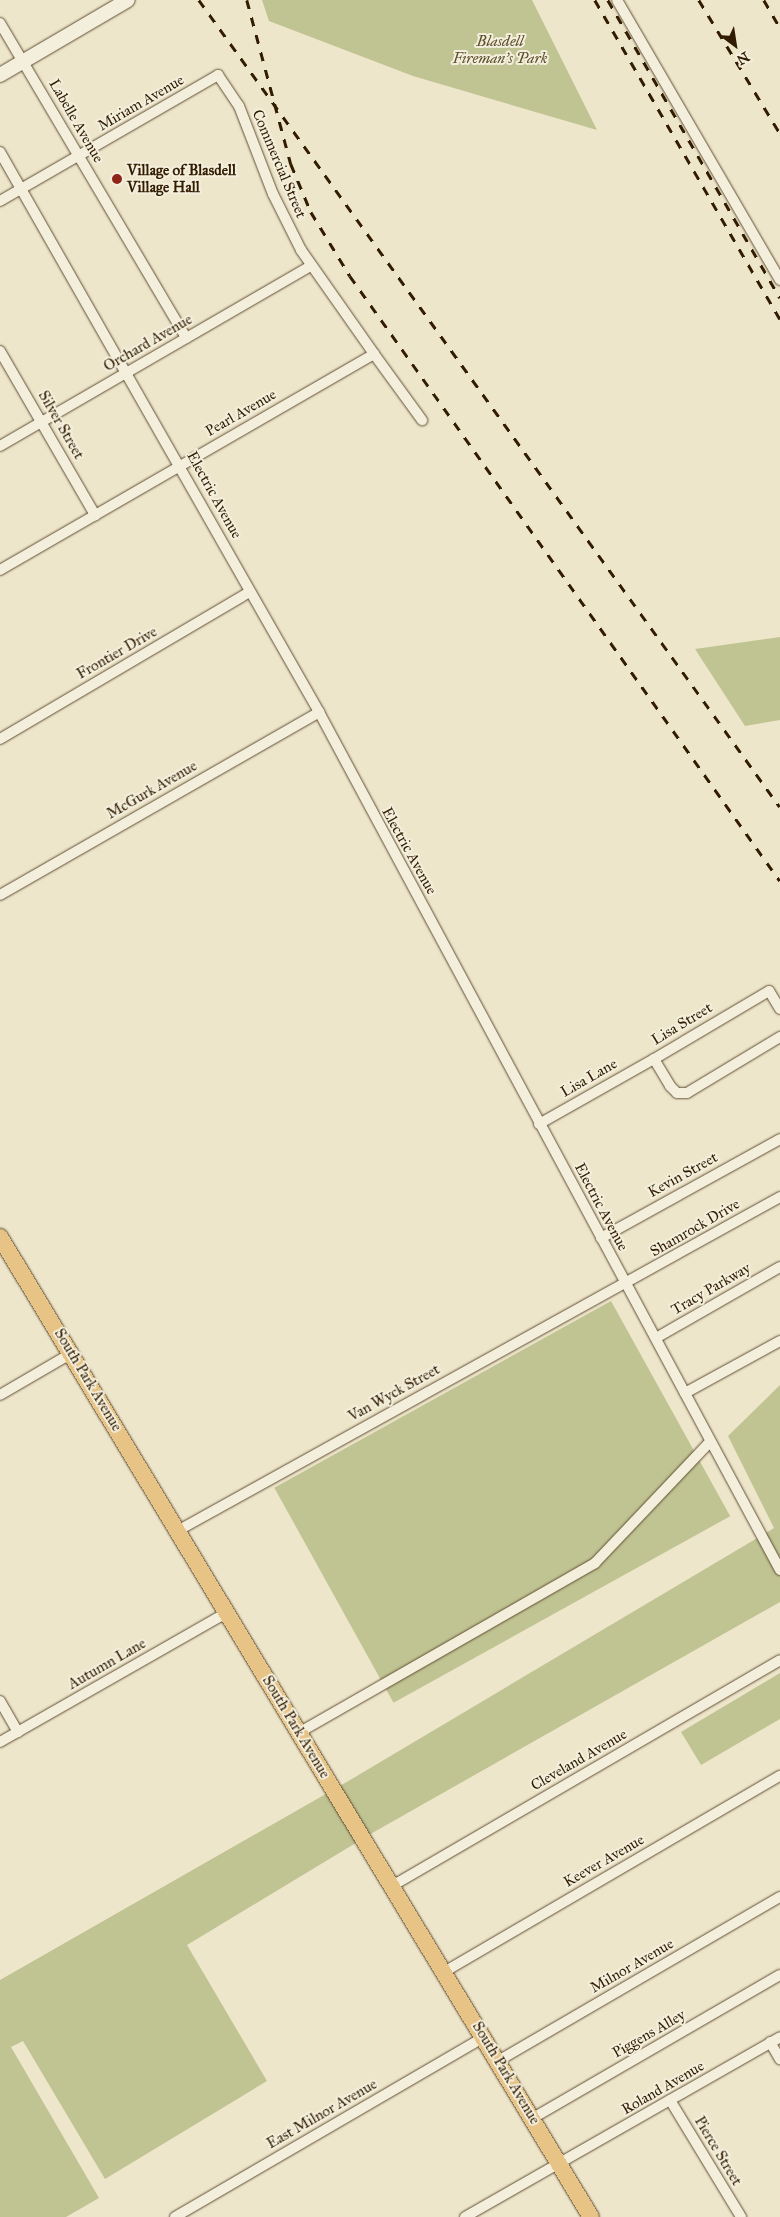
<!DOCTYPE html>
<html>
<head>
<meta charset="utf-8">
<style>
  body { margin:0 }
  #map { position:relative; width:780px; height:2217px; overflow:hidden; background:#eee6cb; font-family:"IM FELL Great Primer",serif }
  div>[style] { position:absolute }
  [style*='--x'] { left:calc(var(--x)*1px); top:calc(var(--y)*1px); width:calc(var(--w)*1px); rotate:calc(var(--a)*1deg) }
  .green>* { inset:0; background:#c0c392; transform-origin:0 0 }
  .roads { filter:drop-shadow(0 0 1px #604e33) drop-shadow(0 0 1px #604e33) }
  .street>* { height:10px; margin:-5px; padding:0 5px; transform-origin:5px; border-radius:5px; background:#f4efdd }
  .secondary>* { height:14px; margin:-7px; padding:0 7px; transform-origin:7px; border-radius:7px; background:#f4efdd }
  .primary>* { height:16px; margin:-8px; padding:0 8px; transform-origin:8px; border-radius:8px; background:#e7c386 }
  .rail>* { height:2.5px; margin-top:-1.25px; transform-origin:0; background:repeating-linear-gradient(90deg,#311c00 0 9px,transparent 0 18px) }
  .dots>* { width:14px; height:14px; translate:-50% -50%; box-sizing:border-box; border:2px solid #f4efdd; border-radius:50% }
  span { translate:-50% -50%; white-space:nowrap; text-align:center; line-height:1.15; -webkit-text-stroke:4px #f4efdd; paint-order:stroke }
  .park-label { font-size:15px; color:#5c4e2c; font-style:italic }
  .street-label { font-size:15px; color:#311c00 }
  .poi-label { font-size:15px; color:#311c00; font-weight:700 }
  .left { translate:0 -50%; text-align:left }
  .north { position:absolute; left:710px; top:20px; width:50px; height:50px; -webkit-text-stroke:4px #f4efdd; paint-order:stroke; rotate:149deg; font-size:14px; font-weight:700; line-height:20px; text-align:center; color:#311c00 }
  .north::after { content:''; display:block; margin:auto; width:18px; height:22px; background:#311c00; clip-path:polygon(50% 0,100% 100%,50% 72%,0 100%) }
</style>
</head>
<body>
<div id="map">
  <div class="green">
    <i style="clip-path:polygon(262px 0,532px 0,597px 130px,413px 76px,269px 21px)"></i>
    <i style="clip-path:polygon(780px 637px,780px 720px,745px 726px,695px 649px)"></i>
    <i style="left:611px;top:1301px;width:246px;height:385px;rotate:61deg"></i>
    <i style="clip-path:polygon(780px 1385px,780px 1602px,374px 1832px,187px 1945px,267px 2081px,105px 2179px,23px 2041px,11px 2047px,99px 2198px,66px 2217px,0 2217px,0 1980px,345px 1783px,774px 1528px,728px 1436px)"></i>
    <i style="clip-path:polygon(780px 1673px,780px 1719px,701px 1765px,681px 1732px)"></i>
  </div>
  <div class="roads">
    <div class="street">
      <i style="--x:617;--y:0;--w:324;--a:59.8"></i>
      <i style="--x:0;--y:23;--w:366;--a:59.4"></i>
      <i style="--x:0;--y:152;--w:644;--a:60.33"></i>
      <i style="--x:319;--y:712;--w:974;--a:61.75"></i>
      <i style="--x:0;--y:201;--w:252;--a:-30"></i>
      <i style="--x:218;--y:75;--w:37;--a:56"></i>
      <i style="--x:239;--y:106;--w:94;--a:68.9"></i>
      <i style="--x:273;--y:194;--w:63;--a:63.4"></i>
      <i style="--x:301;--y:250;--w:127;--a:54.9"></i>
      <i style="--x:0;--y:351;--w:190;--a:59.9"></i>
      <i style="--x:0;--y:446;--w:359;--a:-30.1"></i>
      <i style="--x:0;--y:570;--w:432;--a:-30"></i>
      <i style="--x:374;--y:354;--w:82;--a:54"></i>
      <i style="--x:0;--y:739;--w:290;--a:-30.5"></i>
      <i style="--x:0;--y:895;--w:368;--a:-29.8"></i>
      <i style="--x:780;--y:1009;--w:21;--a:-121"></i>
      <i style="--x:769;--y:991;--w:134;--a:149.4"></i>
      <i style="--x:654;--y:1059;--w:31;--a:59"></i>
      <i style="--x:670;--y:1086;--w:10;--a:45"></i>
      <i style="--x:677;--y:1093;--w:10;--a:0"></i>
      <i style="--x:687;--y:1093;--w:109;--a:-31.1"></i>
      <i style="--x:539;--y:1124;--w:132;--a:-29.5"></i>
      <i style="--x:601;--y:1238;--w:205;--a:-28.9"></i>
      <i style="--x:656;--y:1338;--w:143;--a:-29.8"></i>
      <i style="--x:685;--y:1393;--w:108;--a:-28.7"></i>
      <i style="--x:0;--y:1395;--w:83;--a:-30.3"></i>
      <i style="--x:179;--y:1530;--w:687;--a:-28.99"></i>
      <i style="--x:0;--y:1701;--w:36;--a:60"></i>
      <i style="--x:300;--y:1732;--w:340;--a:-29.8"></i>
      <i style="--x:595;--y:1563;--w:167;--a:-46.5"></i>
      <i style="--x:0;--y:1742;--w:262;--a:-29.7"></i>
      <i style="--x:392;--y:1886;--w:449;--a:-30.2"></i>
      <i style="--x:444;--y:1972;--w:389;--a:-30.3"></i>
      <i style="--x:770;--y:2042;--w:20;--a:60"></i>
      <i style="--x:498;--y:2061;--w:326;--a:-30.2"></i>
      <i style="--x:670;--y:2100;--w:137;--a:58.7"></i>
      <i style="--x:533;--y:2118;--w:285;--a:-30.1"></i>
      <i style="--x:175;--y:2217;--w:358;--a:-30.2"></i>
      <i style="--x:465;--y:2217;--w:363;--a:-29.7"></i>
    </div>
    <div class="secondary">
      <i style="--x:0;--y:75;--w:148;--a:-30.4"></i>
    </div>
    <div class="primary">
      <i style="--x:0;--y:1237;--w:1144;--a:58.91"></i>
    </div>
  </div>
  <div class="rail">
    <i style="--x:199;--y:0;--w:994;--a:54.25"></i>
    <i style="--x:247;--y:0;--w:170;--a:75"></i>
    <i style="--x:291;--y:164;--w:52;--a:67.4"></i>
    <i style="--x:311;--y:212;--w:75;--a:58.6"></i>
    <i style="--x:350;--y:276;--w:742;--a:54.6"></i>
    <i style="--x:595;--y:0;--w:369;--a:59.9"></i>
    <i style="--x:608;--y:0;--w:344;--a:60"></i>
    <i style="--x:699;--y:0;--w:156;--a:58.7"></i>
    <i style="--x:764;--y:0;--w:32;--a:60"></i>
  </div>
  <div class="dots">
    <i style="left:117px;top:179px;background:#8f2418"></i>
  </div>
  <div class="park-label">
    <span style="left:500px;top:50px">Blasdell<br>Fireman's Park</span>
  </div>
  <div class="street-label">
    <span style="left:141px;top:103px;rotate:-30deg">Miriam Avenue</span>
    <span style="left:76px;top:121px;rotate:60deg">Labelle Avenue</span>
    <span style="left:279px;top:164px;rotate:67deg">Commercial Street</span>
    <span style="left:148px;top:343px;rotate:-30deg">Orchard Avenue</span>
    <span style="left:241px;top:413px;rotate:-30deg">Pearl Avenue</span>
    <span style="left:61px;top:425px;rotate:60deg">Silver Street</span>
    <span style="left:214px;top:495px;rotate:61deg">Electric Avenue</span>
    <span style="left:117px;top:653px;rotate:-30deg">Frontier Drive</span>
    <span style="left:152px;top:790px;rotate:-30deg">McGurk Avenue</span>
    <span style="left:409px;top:851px;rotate:61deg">Electric Avenue</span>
    <span style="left:682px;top:1024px;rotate:-31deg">Lisa Street</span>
    <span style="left:589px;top:1078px;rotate:-30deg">Lisa Lane</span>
    <span style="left:683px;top:1175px;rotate:-29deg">Kevin Street</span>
    <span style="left:601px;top:1207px;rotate:62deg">Electric Avenue</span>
    <span style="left:695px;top:1228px;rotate:-30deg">Shamrock Drive</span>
    <span style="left:711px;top:1289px;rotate:-30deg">Tracy Parkway</span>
    <span style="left:88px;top:1380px;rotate:59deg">South Park Avenue</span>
    <span style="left:394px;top:1393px;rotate:-29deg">Van Wyck Street</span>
    <span style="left:107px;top:1664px;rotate:-30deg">Autumn Lane</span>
    <span style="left:296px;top:1727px;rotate:59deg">South Park Avenue</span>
    <span style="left:579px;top:1760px;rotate:-30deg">Cleveland Avenue</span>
    <span style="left:604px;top:1861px;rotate:-30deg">Keever Avenue</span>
    <span style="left:632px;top:1966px;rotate:-30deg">Milnor Avenue</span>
    <span style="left:649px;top:2034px;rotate:-30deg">Piggens Alley</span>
    <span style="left:506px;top:2073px;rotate:59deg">South Park Avenue</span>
    <span style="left:663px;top:2088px;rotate:-30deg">Roland Avenue</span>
    <span style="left:322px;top:2114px;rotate:-30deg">East Milnor Avenue</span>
    <span style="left:718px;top:2151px;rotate:59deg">Pierce Street</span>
  </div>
  <div class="poi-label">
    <span class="left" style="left:127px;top:179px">Village of Blasdell<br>Village Hall</span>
  </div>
  <div class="north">N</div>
</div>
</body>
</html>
